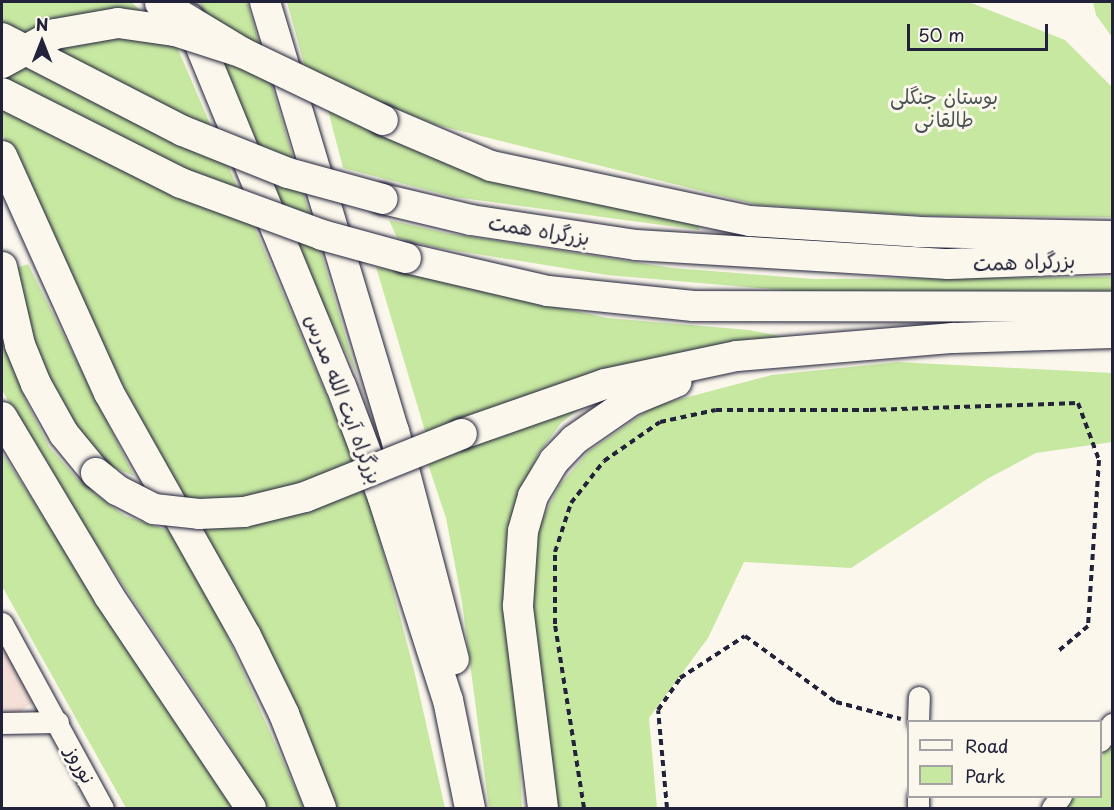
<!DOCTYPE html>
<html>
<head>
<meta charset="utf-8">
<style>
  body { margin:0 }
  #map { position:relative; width:1114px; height:810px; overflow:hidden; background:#fbf7ec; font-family:"Playpen Sans","Playpen Sans Arabic",sans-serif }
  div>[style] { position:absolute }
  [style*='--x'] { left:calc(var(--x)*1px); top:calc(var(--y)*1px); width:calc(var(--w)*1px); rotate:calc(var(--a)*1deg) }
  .built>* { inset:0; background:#f5e0d7 }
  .green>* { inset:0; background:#c7e8a1 }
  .path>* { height:4px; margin-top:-2px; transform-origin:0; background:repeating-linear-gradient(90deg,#22223b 0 6px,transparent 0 10.5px) }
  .roads { filter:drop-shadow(0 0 2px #22223b) drop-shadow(0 0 2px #22223b) }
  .minor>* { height:21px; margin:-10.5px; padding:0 10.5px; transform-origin:10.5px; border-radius:10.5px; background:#fbf7ec }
  .highway>* { height:30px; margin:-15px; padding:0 15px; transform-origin:15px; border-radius:15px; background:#fbf7ec }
  .bridges { filter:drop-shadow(0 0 2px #22223b) drop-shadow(0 0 2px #22223b) }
  .highway-bridge>* { height:30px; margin:-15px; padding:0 15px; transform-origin:15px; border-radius:15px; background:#fbf7ec }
  span { translate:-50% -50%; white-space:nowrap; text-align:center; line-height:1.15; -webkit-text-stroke:6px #fbf7ec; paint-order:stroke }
  .park-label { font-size:20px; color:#4b5454 }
  .street-label { font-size:20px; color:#22223b }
  .frame { position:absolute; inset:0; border:3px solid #22223b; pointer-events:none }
  .legend { position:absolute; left:907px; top:720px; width:195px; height:78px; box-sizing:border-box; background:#fbf7ec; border:2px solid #a4a2a5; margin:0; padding:8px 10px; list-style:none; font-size:18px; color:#22223b }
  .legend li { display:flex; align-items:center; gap:12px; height:30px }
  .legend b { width:30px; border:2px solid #a4a2a5 }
  .north { position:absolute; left:12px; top:12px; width:60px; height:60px; -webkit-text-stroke:4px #fbf7ec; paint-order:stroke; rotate:0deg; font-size:16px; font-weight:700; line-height:24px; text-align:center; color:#22223b }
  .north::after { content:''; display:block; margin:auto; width:21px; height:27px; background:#22223b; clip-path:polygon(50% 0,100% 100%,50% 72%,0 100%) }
  .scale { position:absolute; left:907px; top:24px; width:141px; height:27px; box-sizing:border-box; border:3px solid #22223b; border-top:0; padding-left:8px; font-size:18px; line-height:21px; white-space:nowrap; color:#22223b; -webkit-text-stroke:4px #fbf7ec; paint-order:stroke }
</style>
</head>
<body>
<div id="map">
  <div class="built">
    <i style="clip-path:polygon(2px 643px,34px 701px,19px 713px,2px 713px)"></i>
  </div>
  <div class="green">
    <i style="clip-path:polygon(2px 2px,131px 2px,174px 40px,366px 487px,414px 670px,445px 808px,335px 808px,246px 605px,199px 528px,77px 299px,2px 133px)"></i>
    <i style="clip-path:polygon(200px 2px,247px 2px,357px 375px,269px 193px)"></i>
    <i style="clip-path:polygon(287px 2px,969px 2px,1065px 40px,1112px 87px,1112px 217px,929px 216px,758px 205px,433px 124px,306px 71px)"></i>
    <i style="clip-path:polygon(1093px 2px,1112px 2px,1112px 37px,1096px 15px)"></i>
    <i style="clip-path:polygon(328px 110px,700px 220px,699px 230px,454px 197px,343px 168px)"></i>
    <i style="clip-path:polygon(389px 220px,446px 233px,673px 268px,813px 279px,1112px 277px,1112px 291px,794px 291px,607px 275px,439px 248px,397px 238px)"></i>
    <i style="clip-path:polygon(28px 264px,134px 476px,106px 464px,45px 384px,10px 270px)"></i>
    <i style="clip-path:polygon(376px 267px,607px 318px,749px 330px,785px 337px,428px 441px)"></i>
    <i style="clip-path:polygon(2px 324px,25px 399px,49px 447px,80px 482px,125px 516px,170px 531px,215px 609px,304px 808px,266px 808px,224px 736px,56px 484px,2px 390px)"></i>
    <i style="clip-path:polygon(898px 362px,1112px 373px,1112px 442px,1036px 453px,987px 479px,851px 568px,744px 562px,708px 638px,649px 718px,657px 808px,555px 808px,529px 590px,535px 534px,559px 486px,588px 452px,654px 406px,772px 375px)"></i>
    <i style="clip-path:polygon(589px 401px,561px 423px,538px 454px,522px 492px,517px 709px,522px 808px,489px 808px,462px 602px,446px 518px,426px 458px)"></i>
    <i style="clip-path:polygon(2px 453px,100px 603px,240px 808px,126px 808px,2px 586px)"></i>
    <i style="clip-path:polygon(1112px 741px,1112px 808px,1065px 808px,1073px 797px,1100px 796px,1101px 758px)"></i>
  </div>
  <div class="path">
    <i style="--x:584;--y:808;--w:186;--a:-99"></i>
    <i style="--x:555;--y:624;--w:72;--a:-90"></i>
    <i style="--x:555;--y:552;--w:52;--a:-71.9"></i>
    <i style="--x:571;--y:503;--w:53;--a:-51.8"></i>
    <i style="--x:604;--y:461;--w:68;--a:-34.9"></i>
    <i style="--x:660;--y:422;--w:57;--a:-12.1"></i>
    <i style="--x:716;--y:410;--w:154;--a:0"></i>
    <i style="--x:870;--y:410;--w:208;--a:-1.9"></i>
    <i style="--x:1078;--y:403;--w:61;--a:69.8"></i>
    <i style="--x:1099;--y:460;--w:166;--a:93.8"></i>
    <i style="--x:1088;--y:626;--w:38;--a:140"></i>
    <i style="--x:667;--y:808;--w:98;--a:-95.2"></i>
    <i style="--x:658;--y:710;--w:39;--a:-55"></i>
    <i style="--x:680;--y:678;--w:77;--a:-32.9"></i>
    <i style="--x:745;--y:636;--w:112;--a:36"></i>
    <i style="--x:836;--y:702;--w:67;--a:14.7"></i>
  </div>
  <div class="roads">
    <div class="minor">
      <i style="--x:2;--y:623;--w:211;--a:61.4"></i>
      <i style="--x:918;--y:722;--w:25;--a:-88"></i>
      <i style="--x:2;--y:723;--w:56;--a:-1"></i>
      <i style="--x:1100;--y:741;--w:21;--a:-55"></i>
      <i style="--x:918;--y:808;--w:12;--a:-90"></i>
      <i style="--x:1052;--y:808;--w:15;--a:-53"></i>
    </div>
    <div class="highway">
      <i style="--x:265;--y:2;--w:448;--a:73.3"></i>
      <i style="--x:394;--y:431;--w:236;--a:75.3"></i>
      <i style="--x:189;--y:18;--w:398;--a:67.6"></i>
      <i style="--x:341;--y:386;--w:120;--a:69.4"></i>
      <i style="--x:383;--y:498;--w:212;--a:72.2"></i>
      <i style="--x:448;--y:700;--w:110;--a:78.5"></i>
      <i style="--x:383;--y:120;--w:117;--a:23.1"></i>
      <i style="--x:491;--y:166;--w:265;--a:12"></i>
      <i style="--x:750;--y:221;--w:168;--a:3.7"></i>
      <i style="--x:918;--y:232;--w:194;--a:1.2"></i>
      <i style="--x:2;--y:156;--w:260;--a:65.7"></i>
      <i style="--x:109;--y:393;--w:279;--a:60.6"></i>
      <i style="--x:246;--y:636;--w:87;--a:64"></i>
      <i style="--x:284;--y:714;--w:101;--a:68.5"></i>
      <i style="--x:383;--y:199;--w:90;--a:13.4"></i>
      <i style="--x:471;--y:220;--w:167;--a:8.6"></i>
      <i style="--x:636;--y:245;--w:313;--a:3.5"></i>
      <i style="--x:948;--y:264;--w:164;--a:-2.1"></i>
      <i style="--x:406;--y:258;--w:146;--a:13.1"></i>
      <i style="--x:548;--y:291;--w:146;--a:5.9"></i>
      <i style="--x:693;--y:306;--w:419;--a:0.1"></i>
      <i style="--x:2;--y:267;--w:80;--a:77"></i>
      <i style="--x:20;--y:345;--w:42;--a:67.7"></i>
      <i style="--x:36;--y:384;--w:57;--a:60.8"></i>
      <i style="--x:64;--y:434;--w:50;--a:50.6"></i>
      <i style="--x:2;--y:417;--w:209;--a:59.1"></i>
      <i style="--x:109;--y:596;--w:255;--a:56.2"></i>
      <i style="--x:462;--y:434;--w:151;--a:-19.3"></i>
      <i style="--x:605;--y:384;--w:135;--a:-12"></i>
      <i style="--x:737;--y:356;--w:217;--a:-4.8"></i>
      <i style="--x:953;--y:338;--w:159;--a:-1.8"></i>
      <i style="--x:543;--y:808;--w:204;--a:-97.1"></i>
      <i style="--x:518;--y:606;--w:75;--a:-86.2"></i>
      <i style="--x:523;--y:531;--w:36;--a:-74"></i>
      <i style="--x:533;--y:496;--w:41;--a:-59"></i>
      <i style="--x:554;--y:461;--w:29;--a:-46"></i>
      <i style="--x:574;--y:440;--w:70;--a:-34.6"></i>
      <i style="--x:632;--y:400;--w:48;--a:-22.2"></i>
    </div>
  </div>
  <div class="bridges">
    <div class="highway-bridge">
      <i style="--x:160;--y:3;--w:97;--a:31.1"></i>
      <i style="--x:243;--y:53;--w:155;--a:25.6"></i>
      <i style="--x:2;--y:38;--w:203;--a:27.2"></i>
      <i style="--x:183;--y:131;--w:113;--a:21.8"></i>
      <i style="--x:288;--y:173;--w:98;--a:15.3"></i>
      <i style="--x:2;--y:63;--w:60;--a:-28.7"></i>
      <i style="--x:55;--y:34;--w:64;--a:-9.9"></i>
      <i style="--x:118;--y:23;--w:58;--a:8"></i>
      <i style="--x:175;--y:31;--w:71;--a:17.9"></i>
      <i style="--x:2;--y:93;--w:200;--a:26.7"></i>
      <i style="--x:181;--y:183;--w:150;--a:20.2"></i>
      <i style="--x:322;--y:235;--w:87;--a:15.3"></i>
      <i style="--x:96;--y:473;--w:27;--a:39"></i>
      <i style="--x:117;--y:490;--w:42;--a:27.2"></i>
      <i style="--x:154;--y:509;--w:45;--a:6.3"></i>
      <i style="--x:199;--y:514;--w:45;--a:-2.5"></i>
      <i style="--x:244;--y:512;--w:63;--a:-13.8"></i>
      <i style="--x:305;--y:497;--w:169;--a:-21.9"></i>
    </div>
  </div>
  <div class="park-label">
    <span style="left:944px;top:108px">بوستان جنگلی<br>طالقانی</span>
  </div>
  <div class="street-label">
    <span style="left:539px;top:230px;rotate:9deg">بزرگراه همت</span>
    <span style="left:1024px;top:262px;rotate:-2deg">بزرگراه همت</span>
    <span style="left:344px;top:399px;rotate:69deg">بزرگراه آیت الله مدرس</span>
    <span style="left:81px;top:765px;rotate:61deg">نوروز</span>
  </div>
  <div class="frame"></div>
  <ul class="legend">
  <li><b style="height:8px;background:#fbf7ec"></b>Road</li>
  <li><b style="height:16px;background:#c7e8a1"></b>Park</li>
  </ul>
  <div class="north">N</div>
  <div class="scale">50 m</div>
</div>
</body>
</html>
